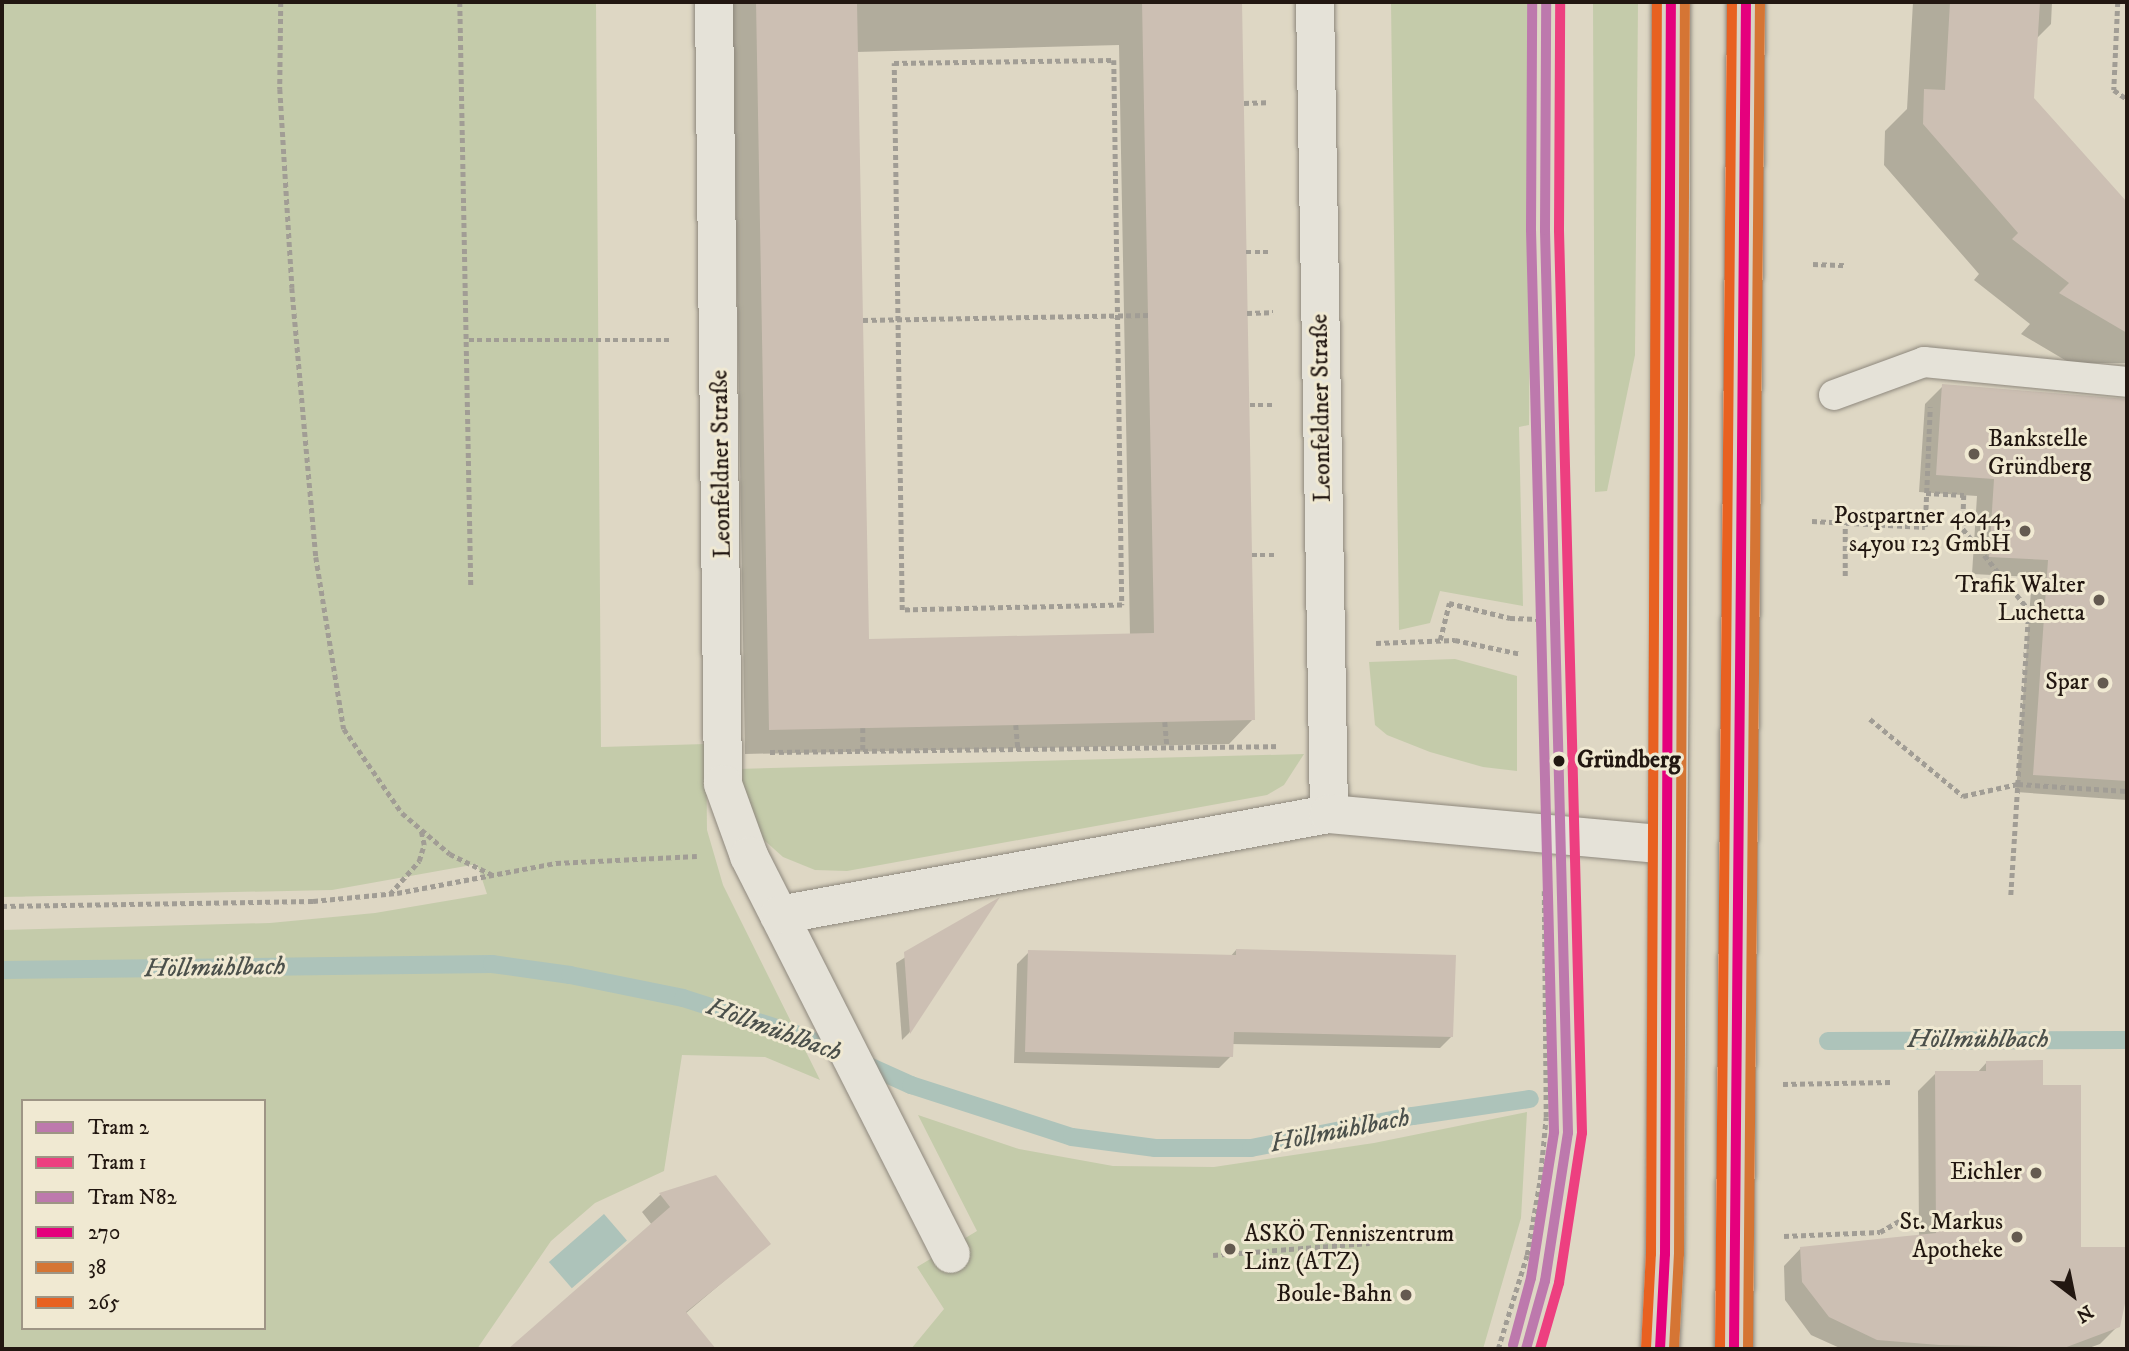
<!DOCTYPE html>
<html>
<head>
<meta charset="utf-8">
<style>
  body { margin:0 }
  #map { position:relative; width:2129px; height:1351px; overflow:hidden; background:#ded7c4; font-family:"IM FELL DW Pica",serif }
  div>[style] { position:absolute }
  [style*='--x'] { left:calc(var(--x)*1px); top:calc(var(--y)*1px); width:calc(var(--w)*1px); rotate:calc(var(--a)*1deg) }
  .green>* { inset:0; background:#c4cbaa }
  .water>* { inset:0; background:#adc3ba; transform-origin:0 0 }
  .shadow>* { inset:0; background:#0003 }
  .stream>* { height:18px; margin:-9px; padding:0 9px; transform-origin:9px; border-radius:9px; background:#adc3ba }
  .building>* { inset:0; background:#ccbfb3 }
  .path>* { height:4.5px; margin-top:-2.25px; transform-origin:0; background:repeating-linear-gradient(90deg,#a19d95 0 5px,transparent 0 8.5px) }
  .roads { filter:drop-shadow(0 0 2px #8e887d) drop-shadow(0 0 2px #8e887d) }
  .service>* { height:30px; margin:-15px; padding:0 15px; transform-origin:15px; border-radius:15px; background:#e5e2d8 }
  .minor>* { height:38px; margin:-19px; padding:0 19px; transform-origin:19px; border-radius:19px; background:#e5e2d8 }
  .primary>* { height:38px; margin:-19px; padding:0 19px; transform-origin:19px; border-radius:19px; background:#d9d2c3 }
  .bus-1>* { height:10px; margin:-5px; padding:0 5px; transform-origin:5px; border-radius:5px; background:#e5007d }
  .bus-2>* { height:10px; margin:-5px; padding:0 5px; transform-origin:5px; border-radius:5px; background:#d57534 }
  .bus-3>* { height:10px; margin:-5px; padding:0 5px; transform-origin:5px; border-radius:5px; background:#e86121 }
  .tram-1>* { height:10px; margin:-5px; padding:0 5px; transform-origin:5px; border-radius:5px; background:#bd79ad }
  .tram-2>* { height:10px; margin:-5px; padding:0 5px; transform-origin:5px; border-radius:5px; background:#ed3f80 }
  .tram-3>* { height:10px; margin:-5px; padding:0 5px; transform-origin:5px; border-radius:5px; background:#bd79ad }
  .dots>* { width:19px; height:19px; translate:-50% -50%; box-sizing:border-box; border:4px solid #f0e9d2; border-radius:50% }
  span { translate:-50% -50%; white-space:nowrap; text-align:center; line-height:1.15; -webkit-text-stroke:6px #f0e9d2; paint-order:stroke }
  .street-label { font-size:24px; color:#221711 }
  .poi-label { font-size:24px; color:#221711 }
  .left { translate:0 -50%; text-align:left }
  .right { translate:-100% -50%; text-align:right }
  .stop-label { font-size:24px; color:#221711; font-weight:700 }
  .water-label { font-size:26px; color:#4b504b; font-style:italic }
  .frame { position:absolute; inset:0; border:4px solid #221711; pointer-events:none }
  .legend { position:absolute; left:21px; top:1099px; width:245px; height:231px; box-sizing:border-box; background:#f0e9d2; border:2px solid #9e9585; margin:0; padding:9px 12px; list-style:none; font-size:21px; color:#221711 }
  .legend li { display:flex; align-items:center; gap:14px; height:35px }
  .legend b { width:35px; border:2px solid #9e9585 }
  .north { position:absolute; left:2038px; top:1260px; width:70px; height:70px; -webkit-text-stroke:5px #f0e9d2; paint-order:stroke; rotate:148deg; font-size:19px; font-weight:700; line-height:28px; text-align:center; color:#221711 }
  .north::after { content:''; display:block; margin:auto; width:24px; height:32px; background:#221711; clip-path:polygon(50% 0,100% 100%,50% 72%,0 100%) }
</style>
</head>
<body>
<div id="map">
  <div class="green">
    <i style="clip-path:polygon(evenodd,2px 2px,596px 2px,601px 747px,706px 744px,707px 830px,723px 885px,820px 1080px,765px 1057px,682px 1055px,664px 1171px,595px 1203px,551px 1241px,477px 1349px,2px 1349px,2px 930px,270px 923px,375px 913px,487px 894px,477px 864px,332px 890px,2px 897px,2px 2px,23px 1101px,264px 1101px,264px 1328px,23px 1328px,23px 1101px)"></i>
    <i style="clip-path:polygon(1391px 2px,1531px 2px,1529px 425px,1519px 427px,1523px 606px,1440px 591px,1430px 623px,1399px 630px)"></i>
    <i style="clip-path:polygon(1593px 2px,1638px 2px,1635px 355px,1607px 491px,1595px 492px)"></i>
    <i style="clip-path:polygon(1455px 659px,1517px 676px,1517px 771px,1483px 767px,1430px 752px,1387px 735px,1375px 725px,1369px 662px)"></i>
    <i style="clip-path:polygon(1304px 754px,1284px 785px,1267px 795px,847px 871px,815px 870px,783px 857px,755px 832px,737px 769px)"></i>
    <i style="clip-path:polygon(1527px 1112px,1521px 1218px,1483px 1349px,911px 1349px,944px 1309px,917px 1267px,977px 1231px,918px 1115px,1019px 1149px,1113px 1166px,1214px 1167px,1374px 1143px)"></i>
  </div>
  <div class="water">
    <i style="left:604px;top:1214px;width:35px;height:73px;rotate:49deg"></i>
  </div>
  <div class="shadow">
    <i style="clip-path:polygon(evenodd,732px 2px,1237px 2px,1253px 719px,1229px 744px,745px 754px,732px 2px,1119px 45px,1130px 636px,867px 641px,856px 52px,1119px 45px)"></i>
    <i style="clip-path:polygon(1913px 2px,2052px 2px,2051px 24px,2036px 39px,2032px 99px,2127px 205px,2127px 363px,2070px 363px,2021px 334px,2030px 324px,1974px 280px,1979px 274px,1884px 165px,1885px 131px,1907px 109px)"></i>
    <i style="clip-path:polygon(1943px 386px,2127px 423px,2127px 800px,2016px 792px,2032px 577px,1972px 574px,1977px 496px,1919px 492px,1925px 404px)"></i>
    <i style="clip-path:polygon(994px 902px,909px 1033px,902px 1040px,896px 963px)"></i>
    <i style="clip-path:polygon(1236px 950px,1452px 1036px,1440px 1048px,1232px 1044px,1231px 1056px,1219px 1068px,1014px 1063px,1017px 964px,1029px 952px,1230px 957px)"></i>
    <i style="clip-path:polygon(1987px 1062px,2041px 1087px,2080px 1249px,2127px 1248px,2127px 1287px,2118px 1326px,2100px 1344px,2086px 1349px,1842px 1349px,1811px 1335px,1785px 1300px,1784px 1266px,1801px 1248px,1919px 1236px,1918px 1091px,1936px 1073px,1977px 1073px)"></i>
    <i style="clip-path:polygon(715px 1177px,768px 1244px,685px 1314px,700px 1332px,682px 1349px,511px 1349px,652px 1225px,642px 1212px,660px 1195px)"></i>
  </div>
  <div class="stream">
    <i style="--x:2;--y:970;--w:490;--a:-0.7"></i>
    <i style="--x:492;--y:964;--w:79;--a:8"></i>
    <i style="--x:570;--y:975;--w:115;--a:11.5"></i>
    <i style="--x:683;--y:998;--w:125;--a:17.7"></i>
    <i style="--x:802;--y:1036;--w:120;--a:24.2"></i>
    <i style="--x:911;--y:1085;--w:169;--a:17.9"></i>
    <i style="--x:1072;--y:1137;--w:84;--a:7.5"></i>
    <i style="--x:1155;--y:1148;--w:96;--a:0"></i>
    <i style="--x:1251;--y:1148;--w:165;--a:-11.2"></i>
    <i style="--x:1413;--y:1116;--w:118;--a:-8.3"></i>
    <i style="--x:1828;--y:1041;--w:299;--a:-0.2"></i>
  </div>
  <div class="building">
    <i style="clip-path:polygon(756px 2px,857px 2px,869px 639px,1154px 633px,1142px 2px,1242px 2px,1255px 720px,769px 730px)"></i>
    <i style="clip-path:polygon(1950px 2px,2040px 2px,2034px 98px,2127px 202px,2127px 333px,2059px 293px,2069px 283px,2012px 239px,2018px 233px,1923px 124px,1924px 89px,1945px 90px)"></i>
    <i style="clip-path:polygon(1942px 384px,2127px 399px,2127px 781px,2033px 775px,2048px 560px,1989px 557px,1994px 479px,1936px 475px)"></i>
    <i style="clip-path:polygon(1000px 897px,910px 1034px,904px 952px)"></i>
    <i style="clip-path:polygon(1236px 949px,1456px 955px,1453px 1037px,1234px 1032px,1233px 1057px,1025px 1052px,1028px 950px,1236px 955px)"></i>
    <i style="clip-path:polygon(2043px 1060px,2043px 1085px,2081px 1085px,2081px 1247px,2127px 1247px,2127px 1294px,2120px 1327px,2064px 1348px,1939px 1345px,1877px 1340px,1829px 1317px,1802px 1282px,1800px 1247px,1936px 1233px,1935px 1071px,1986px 1071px,1986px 1061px)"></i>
    <i style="clip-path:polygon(716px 1175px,771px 1244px,686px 1312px,716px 1349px,508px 1349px,670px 1207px,659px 1193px)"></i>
  </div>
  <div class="path">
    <i style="--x:281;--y:2;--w:87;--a:90.7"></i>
    <i style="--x:280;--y:89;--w:199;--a:86.5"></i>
    <i style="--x:292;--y:288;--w:270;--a:84.9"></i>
    <i style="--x:316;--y:557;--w:174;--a:80.8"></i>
    <i style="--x:344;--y:729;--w:102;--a:55.4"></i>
    <i style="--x:402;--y:813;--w:63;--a:40.5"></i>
    <i style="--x:450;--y:854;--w:46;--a:26"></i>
    <i style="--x:460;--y:2;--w:585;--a:88.92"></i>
    <i style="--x:2118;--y:2;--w:88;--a:92.6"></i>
    <i style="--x:2114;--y:90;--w:16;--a:35"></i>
    <i style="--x:1114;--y:60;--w:545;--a:89.16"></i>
    <i style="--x:1122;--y:605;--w:220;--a:178.7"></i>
    <i style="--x:902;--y:610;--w:547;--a:-90.84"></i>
    <i style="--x:894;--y:63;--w:220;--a:-0.8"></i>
    <i style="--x:1244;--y:103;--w:23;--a:-2"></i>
    <i style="--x:1246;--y:252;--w:25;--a:0"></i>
    <i style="--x:1813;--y:264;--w:34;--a:2"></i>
    <i style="--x:1247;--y:313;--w:26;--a:-2"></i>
    <i style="--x:863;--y:320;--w:286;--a:-1"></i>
    <i style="--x:469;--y:340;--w:202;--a:0"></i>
    <i style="--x:1250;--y:405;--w:24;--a:0"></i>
    <i style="--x:1926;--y:493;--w:38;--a:3"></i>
    <i style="--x:1964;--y:495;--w:34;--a:92"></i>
    <i style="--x:1963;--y:529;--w:104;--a:50.8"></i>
    <i style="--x:2029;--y:610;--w:287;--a:93.6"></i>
    <i style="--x:1812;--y:521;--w:113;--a:3"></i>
    <i style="--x:1925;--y:527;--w:120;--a:-87.6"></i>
    <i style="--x:1252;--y:555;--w:24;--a:0"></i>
    <i style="--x:1845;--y:576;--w:53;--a:-90"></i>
    <i style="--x:1440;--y:640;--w:38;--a:-76"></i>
    <i style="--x:1449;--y:603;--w:63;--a:13.8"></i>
    <i style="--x:1510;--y:618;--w:29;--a:2"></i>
    <i style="--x:1376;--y:643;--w:79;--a:-2.2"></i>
    <i style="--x:1455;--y:640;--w:67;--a:12"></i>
    <i style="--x:1870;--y:719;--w:121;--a:39.6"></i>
    <i style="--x:1963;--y:796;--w:56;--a:-12.3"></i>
    <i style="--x:2018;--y:784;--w:109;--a:3.7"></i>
    <i style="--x:1165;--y:722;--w:25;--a:85"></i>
    <i style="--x:1016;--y:725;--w:23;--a:85"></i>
    <i style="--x:863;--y:728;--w:23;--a:90"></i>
    <i style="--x:770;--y:752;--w:510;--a:-0.67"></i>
    <i style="--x:390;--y:894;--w:44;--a:-48.7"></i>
    <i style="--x:419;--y:861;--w:17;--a:-73"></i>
    <i style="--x:424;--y:845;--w:14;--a:-102"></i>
    <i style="--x:2;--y:906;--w:311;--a:-0.9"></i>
    <i style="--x:313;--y:901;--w:84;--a:-5.4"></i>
    <i style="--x:397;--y:893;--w:162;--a:-10.7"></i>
    <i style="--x:556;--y:863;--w:141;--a:-2.8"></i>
    <i style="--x:1783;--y:1084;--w:108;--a:-1.1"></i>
    <i style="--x:1784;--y:1236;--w:96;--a:-2.4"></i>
    <i style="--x:1880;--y:1232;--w:32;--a:-30"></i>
    <i style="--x:1213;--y:1255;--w:157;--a:-4.4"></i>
    <i style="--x:1498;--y:1349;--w:98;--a:-72.9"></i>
    <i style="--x:1527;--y:1255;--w:76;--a:-80.2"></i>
    <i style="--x:1540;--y:1180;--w:63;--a:-84.6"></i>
    <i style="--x:1546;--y:1117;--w:226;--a:-90.5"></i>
  </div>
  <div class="roads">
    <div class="service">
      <i style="--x:1834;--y:395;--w:96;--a:-20.1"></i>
      <i style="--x:1924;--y:362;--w:204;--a:5.6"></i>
    </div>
    <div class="minor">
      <i style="--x:714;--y:2;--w:782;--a:89.34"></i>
      <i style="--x:723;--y:784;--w:77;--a:70.1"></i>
      <i style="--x:749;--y:856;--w:446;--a:63.1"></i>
      <i style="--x:1315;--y:2;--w:812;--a:89.01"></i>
      <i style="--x:779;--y:915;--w:559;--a:-10.41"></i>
      <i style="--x:1329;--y:814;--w:340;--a:5.2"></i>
    </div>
    <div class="primary">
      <i style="--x:1660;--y:1349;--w:95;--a:-87"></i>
      <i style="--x:1665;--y:1254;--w:623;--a:-89.54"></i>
      <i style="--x:1670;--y:631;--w:629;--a:-89.91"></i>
      <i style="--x:1734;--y:1349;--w:1347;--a:-89.49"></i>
    </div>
  </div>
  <div class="bus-1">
    <i style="--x:1660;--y:1349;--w:95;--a:-87"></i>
    <i style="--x:1665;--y:1254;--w:1252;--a:-89.73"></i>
    <i style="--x:1734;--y:1349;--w:1347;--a:-89.49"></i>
  </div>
  <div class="bus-2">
    <i style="--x:1674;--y:1349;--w:95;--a:-87"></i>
    <i style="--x:1679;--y:1254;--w:1252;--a:-89.73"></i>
    <i style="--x:1748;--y:1349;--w:1347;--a:-89.49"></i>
  </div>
  <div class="bus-3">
    <i style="--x:1646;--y:1348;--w:94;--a:-87"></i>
    <i style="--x:1651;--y:1254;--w:1252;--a:-89.73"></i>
    <i style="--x:1720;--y:1349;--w:1347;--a:-89.49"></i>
  </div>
  <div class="tram-1">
    <i style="--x:1526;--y:1349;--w:71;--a:-74.4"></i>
    <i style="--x:1545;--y:1281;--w:150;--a:-81.2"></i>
    <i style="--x:1568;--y:1133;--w:903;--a:-91.46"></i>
    <i style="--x:1545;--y:230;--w:228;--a:-89.7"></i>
  </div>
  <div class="tram-2">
    <i style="--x:1540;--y:1349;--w:69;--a:-73.9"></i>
    <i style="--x:1559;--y:1283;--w:152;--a:-81.3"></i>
    <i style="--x:1582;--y:1133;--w:903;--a:-91.46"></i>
    <i style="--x:1559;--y:230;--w:228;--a:-89.7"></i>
  </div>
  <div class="tram-3">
    <i style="--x:1513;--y:1345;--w:69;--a:-75"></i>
    <i style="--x:1531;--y:1278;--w:148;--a:-81"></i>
    <i style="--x:1554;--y:1132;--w:902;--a:-91.46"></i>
    <i style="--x:1531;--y:230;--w:228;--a:-89.7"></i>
  </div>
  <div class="dots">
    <i style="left:1974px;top:454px;background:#645a50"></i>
    <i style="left:2025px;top:531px;background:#645a50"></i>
    <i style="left:2099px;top:600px;background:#645a50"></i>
    <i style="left:2103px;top:683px;background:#645a50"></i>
    <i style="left:1559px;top:761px;background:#221711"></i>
    <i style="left:2036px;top:1173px;background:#645a50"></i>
    <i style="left:2017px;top:1237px;background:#645a50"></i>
    <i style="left:1230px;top:1249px;background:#645a50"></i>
    <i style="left:1406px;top:1295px;background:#645a50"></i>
  </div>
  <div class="street-label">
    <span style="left:1322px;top:408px;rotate:-91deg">Leonfeldner Straße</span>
    <span style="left:722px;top:464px;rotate:-91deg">Leonfeldner Straße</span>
  </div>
  <div class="poi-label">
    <span class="left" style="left:1988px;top:454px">Bankstelle<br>Gründberg</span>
    <span class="right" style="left:2011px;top:531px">Postpartner 4044,<br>s4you 123 GmbH</span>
    <span class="right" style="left:2085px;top:600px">Trafik Walter<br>Luchetta</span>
    <span class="right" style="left:2089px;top:683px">Spar</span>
    <span class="right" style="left:2022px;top:1173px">Eichler</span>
    <span class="right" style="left:2003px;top:1237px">St. Markus<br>Apotheke</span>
    <span class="left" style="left:1244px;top:1249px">ASKÖ Tenniszentrum<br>Linz (ATZ)</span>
    <span class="right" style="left:1392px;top:1295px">Boule-Bahn</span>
  </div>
  <div class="stop-label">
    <span class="left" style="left:1577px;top:761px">Gründberg</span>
  </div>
  <div class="water-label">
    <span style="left:215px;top:968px;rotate:-1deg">Höllmühlbach</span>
    <span style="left:774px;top:1030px;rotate:20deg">Höllmühlbach</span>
    <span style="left:1978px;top:1040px">Höllmühlbach</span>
    <span style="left:1340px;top:1131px;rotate:-11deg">Höllmühlbach</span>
  </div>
  <div class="frame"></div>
  <ul class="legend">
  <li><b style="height:9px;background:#bd79ad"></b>Tram 2</li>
  <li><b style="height:9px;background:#ed3f80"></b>Tram 1</li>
  <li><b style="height:9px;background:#bd79ad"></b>Tram N82</li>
  <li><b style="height:9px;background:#e5007d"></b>270</li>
  <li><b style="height:9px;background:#d57534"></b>38</li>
  <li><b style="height:9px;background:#e86121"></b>265</li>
  </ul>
  <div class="north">N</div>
</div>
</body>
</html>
